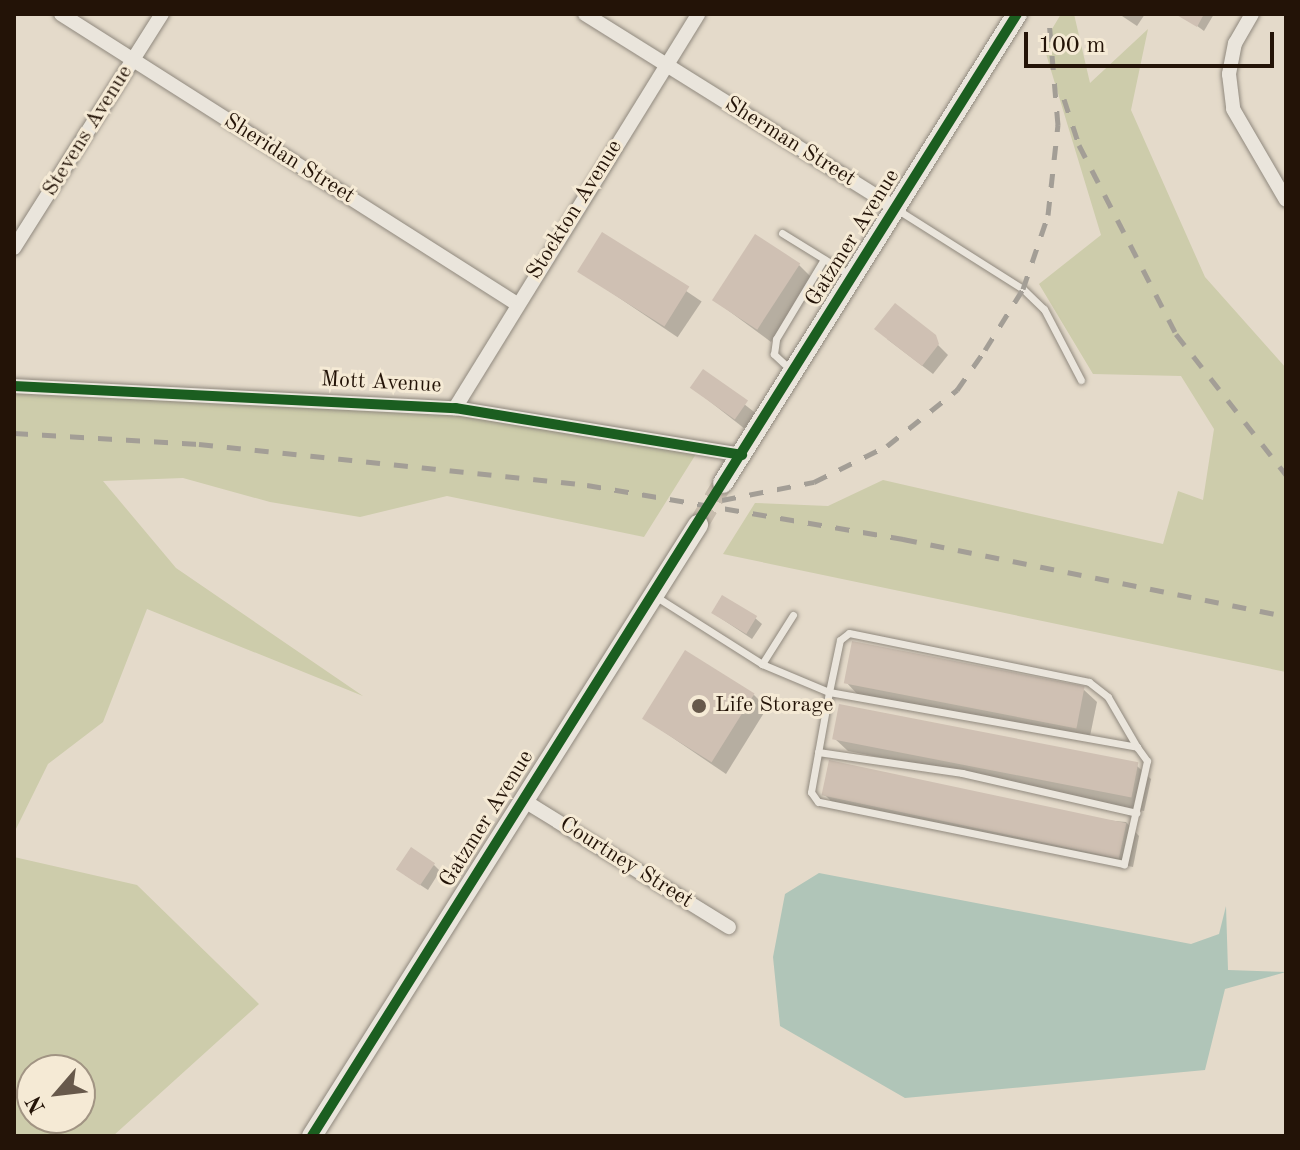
<!DOCTYPE html>
<html>
<head>
<meta charset="utf-8">
<style>
  body { margin:0 }
  #map { position:relative; width:1300px; height:1150px; overflow:hidden; background:#e4daca; font-family:"Old Standard TT",serif }
  div>[style] { position:absolute }
  [style*='--x'] { left:calc(var(--x)*1px); top:calc(var(--y)*1px); width:calc(var(--w)*1px); rotate:calc(var(--a)*1deg) }
  .green>* { inset:0; background:#cdccab }
  .water>* { inset:0; background:#b0c5b8 }
  .shadow>* { inset:0; background:#0003; transform-origin:0 0 }
  .building>* { inset:0; background:#cfc0b3; transform-origin:0 0 }
  .secondary-tunnel>* { height:20px; margin-top:-10px; transform-origin:0; background:repeating-linear-gradient(90deg,#c7bcad 0 20px,transparent 0 30px) }
  .roads { filter:drop-shadow(0 0 2px #90897e) drop-shadow(0 0 2px #90897e) }
  .lane>* { height:7px; margin:-3.5px; padding:0 3.5px; transform-origin:3.5px; border-radius:3.5px; background:#eae5dc }
  .street>* { height:14px; margin:-7px; padding:0 7px; transform-origin:7px; border-radius:7px; background:#eae5dc }
  .secondary>* { height:20px; margin:-10px; padding:0 10px; transform-origin:10px; border-radius:10px; background:#eae5dc }
  .rail>* { height:5px; margin-top:-2.5px; transform-origin:0; background:repeating-linear-gradient(90deg,#a39e96 0 14px,transparent 0 28px) }
  .cycleway>* { height:10px; margin:-5px; padding:0 5px; transform-origin:5px; border-radius:5px; background:#1b5e20 }
  .dots>* { width:22px; height:22px; translate:-50% -50%; box-sizing:border-box; border:4px solid #f5ead5; border-radius:50% }
  span { translate:-50% -50%; white-space:nowrap; text-align:center; line-height:1.15; -webkit-text-stroke:6px #f5ead5; paint-order:stroke }
  .street-label { font-size:22px; color:#231307 }
  .poi-label { font-size:22px; color:#231307 }
  .left { translate:0 -50%; text-align:left }
  .frame { position:absolute; inset:0; border:16px solid #231307; pointer-events:none }
  .north { position:absolute; left:16px; top:1054px; width:80px; height:80px; box-sizing:border-box; background:#f5ead5; border:2px solid #a19483; border-radius:50%; rotate:242deg; font-size:22px; font-weight:700; line-height:32px; text-align:center; color:#231307 }
  .north::after { content:''; display:block; margin:auto; width:28px; height:36px; background:#67594b; clip-path:polygon(50% 0,100% 100%,50% 72%,0 100%) }
  .scale { position:absolute; left:1024px; top:32px; width:250px; height:36px; box-sizing:border-box; border:4px solid #231307; border-top:0; padding-left:10px; font-size:24px; line-height:28px; white-space:nowrap; color:#231307; -webkit-text-stroke:6px #f5ead5; paint-order:stroke }
</style>
</head>
<body>
<div id="map">
  <div class="green">
    <i style="clip-path:polygon(1061px 14px,1074px 14px,1090px 83px,1148px 29px,1131px 110px,1205px 277px,1286px 368px,1286px 672px,723px 554px,755px 503px,828px 506px,883px 480px,1163px 544px,1178px 491px,1203px 500px,1214px 429px,1181px 376px,1093px 374px,1039px 284px,1101px 235px,1043px 44px)"></i>
    <i style="clip-path:polygon(14px 382px,458px 410px,696px 454px,644px 537px,447px 496px,360px 517px,270px 502px,183px 478px,103px 481px,176px 568px,363px 696px,147px 609px,103px 722px,48px 764px,14px 833px)"></i>
    <i style="clip-path:polygon(evenodd,14px 857px,137px 885px,259px 1004px,113px 1136px,14px 1136px,14px 857px,80px 1070px,80px 1118px,32px 1118px,32px 1070px,80px 1070px)"></i>
  </div>
  <div class="water">
    <i style="clip-path:polygon(819px 873px,1191px 944px,1219px 934px,1226px 906px,1228px 970px,1286px 972px,1225px 989px,1205px 1070px,905px 1098px,780px 1026px,773px 957px,785px 894px)"></i>
  </div>
  <div class="shadow">
    <i style="clip-path:polygon(1119px 14px,1145px 14px,1137px 26px)"></i>
    <i style="clip-path:polygon(1181px 14px,1214px 14px,1204px 31px)"></i>
    <i style="left:603px;top:235px;width:119px;height:43px;rotate:34deg"></i>
    <i style="clip-path:polygon(799px 265px,812px 278px,771px 342px,714px 300px)"></i>
    <i style="clip-path:polygon(887px 339px,938px 345px,948px 355px,933px 374px)"></i>
    <i style="left:703px;top:372px;width:67px;height:19px;rotate:38deg"></i>
    <i style="clip-path:polygon(713px 613px,755px 618px,762px 624px,752px 639px)"></i>
    <i style="clip-path:polygon(846px 682px,1083px 689px,1097px 702px,1089px 741px,859px 696px)"></i>
    <i style="clip-path:polygon(754px 695px,767px 708px,726px 774px,645px 719px)"></i>
    <i style="clip-path:polygon(834px 738px,1137px 766px,1151px 779px,1144px 811px,848px 751px)"></i>
    <i style="clip-path:polygon(824px 794px,1126px 822px,1139px 836px,1133px 867px,837px 807px)"></i>
    <i style="clip-path:polygon(434px 865px,440px 871px,428px 890px,405px 875px)"></i>
  </div>
  <div class="building">
    <i style="clip-path:polygon(1175px 14px,1204px 14px,1197px 27px)"></i>
    <i style="left:602px;top:232px;width:103px;height:47px;rotate:32deg"></i>
    <i style="left:755px;top:234px;width:54px;height:79px;rotate:33deg"></i>
    <i style="clip-path:polygon(895px 303px,936px 335px,939px 344px,922px 366px,874px 329px)"></i>
    <i style="left:703px;top:369px;width:55px;height:23px;rotate:35deg"></i>
    <i style="left:722px;top:595px;width:41px;height:21px;rotate:31deg"></i>
    <i style="left:852px;top:641px;width:237px;height:43px;rotate:11deg"></i>
    <i style="left:685px;top:650px;width:82px;height:81px;rotate:32deg"></i>
    <i style="left:839px;top:704px;width:305px;height:36px;rotate:11deg"></i>
    <i style="left:829px;top:760px;width:304px;height:36px;rotate:12deg"></i>
    <i style="left:411px;top:847px;width:29px;height:27px;rotate:34deg"></i>
  </div>
  <div class="secondary-tunnel">
    <i style="--x:698;--y:525;--w:49;--a:-59.2"></i>
  </div>
  <div class="roads">
    <div class="lane">
      <i style="--x:898;--y:210;--w:148;--a:32.3"></i>
      <i style="--x:1023;--y:289;--w:29;--a:44"></i>
      <i style="--x:1044;--y:309;--w:80;--a:62.5"></i>
      <i style="--x:782;--y:233;--w:80;--a:31.7"></i>
      <i style="--x:792;--y:371;--w:25;--a:-137"></i>
      <i style="--x:774;--y:354;--w:15;--a:-82"></i>
      <i style="--x:776;--y:339;--w:93;--a:-59"></i>
      <i style="--x:655;--y:596;--w:127;--a:32.4"></i>
      <i style="--x:762;--y:664;--w:58;--a:-57.7"></i>
      <i style="--x:762;--y:664;--w:73;--a:22.7"></i>
      <i style="--x:829;--y:692;--w:313;--a:10.1"></i>
      <i style="--x:1137;--y:747;--w:17;--a:54"></i>
      <i style="--x:1147;--y:761;--w:106;--a:102.6"></i>
      <i style="--x:1124;--y:864;--w:312;--a:-168.5"></i>
      <i style="--x:818;--y:802;--w:12;--a:-125"></i>
      <i style="--x:811;--y:792;--w:102;--a:-79.8"></i>
      <i style="--x:829;--y:692;--w:53;--a:-78.1"></i>
      <i style="--x:840;--y:640;--w:11;--a:-38"></i>
      <i style="--x:849;--y:633;--w:245;--a:11.5"></i>
      <i style="--x:1089;--y:682;--w:24;--a:38"></i>
      <i style="--x:1108;--y:697;--w:58;--a:59.9"></i>
      <i style="--x:818;--y:752;--w:146;--a:8.3"></i>
      <i style="--x:962;--y:773;--w:179;--a:12.9"></i>
    </div>
    <div class="street">
      <i style="--x:61;--y:14;--w:540;--a:32.45"></i>
      <i style="--x:585;--y:14;--w:367;--a:32"></i>
      <i style="--x:1252;--y:14;--w:34;--a:120"></i>
      <i style="--x:1235;--y:43;--w:32;--a:101"></i>
      <i style="--x:1229;--y:74;--w:35;--a:83"></i>
      <i style="--x:1233;--y:109;--w:105;--a:59.8"></i>
      <i style="--x:14;--y:248;--w:277;--a:-57.7"></i>
      <i style="--x:14;--y:386;--w:442;--a:2.9"></i>
      <i style="--x:455;--y:408;--w:291;--a:9.3"></i>
      <i style="--x:455;--y:408;--w:463;--a:-58.3"></i>
      <i style="--x:523;--y:800;--w:242;--a:31.7"></i>
    </div>
    <div class="secondary">
      <i style="--x:723;--y:483;--w:554;--a:-57.92"></i>
      <i style="--x:312;--y:1136;--w:723;--a:-57.72"></i>
    </div>
  </div>
  <div class="rail">
    <i style="--x:1064;--y:99;--w:48;--a:71.9"></i>
    <i style="--x:1079;--y:145;--w:212;--a:62.8"></i>
    <i style="--x:1176;--y:334;--w:179;--a:52"></i>
    <i style="--x:14;--y:433;--w:185;--a:3.4"></i>
    <i style="--x:199;--y:444;--w:390;--a:6"></i>
    <i style="--x:587;--y:485;--w:321;--a:9.7"></i>
    <i style="--x:903;--y:539;--w:391;--a:11.4"></i>
    <i style="--x:722;--y:500;--w:94;--a:-11.1"></i>
    <i style="--x:814;--y:482;--w:81;--a:-26.3"></i>
    <i style="--x:887;--y:446;--w:90;--a:-38.7"></i>
    <i style="--x:957;--y:390;--w:49;--a:-55"></i>
    <i style="--x:985;--y:350;--w:72;--a:-58.1"></i>
    <i style="--x:1023;--y:289;--w:78;--a:-71.3"></i>
    <i style="--x:1048;--y:215;--w:91;--a:-83.7"></i>
    <i style="--x:1058;--y:125;--w:104;--a:-94.9"></i>
  </div>
  <div class="cycleway">
    <i style="--x:14;--y:386;--w:442;--a:2.9"></i>
    <i style="--x:455;--y:408;--w:291;--a:9.3"></i>
    <i style="--x:312;--y:1136;--w:1325;--a:-57.86"></i>
  </div>
  <div class="dots">
    <i style="left:699px;top:706px;background:#67594b"></i>
  </div>
  <div class="street-label">
    <span style="left:88px;top:131px;rotate:-58deg">Stevens Avenue</span>
    <span style="left:790px;top:142px;rotate:32deg">Sherman Street</span>
    <span style="left:289px;top:159px;rotate:32deg">Sheridan Street</span>
    <span style="left:575px;top:210px;rotate:-58deg">Stockton Avenue</span>
    <span style="left:853px;top:238px;rotate:-58deg">Gatzmer Avenue</span>
    <span style="left:381px;top:383px;rotate:3deg">Mott Avenue</span>
    <span style="left:487px;top:819px;rotate:-58deg">Gatzmer Avenue</span>
    <span style="left:626px;top:863px;rotate:32deg">Courtney Street</span>
  </div>
  <div class="poi-label">
    <span class="left" style="left:715px;top:706px">Life Storage</span>
  </div>
  <div class="frame"></div>
  <div class="north">N</div>
  <div class="scale">100 m</div>
</div>
</body>
</html>
